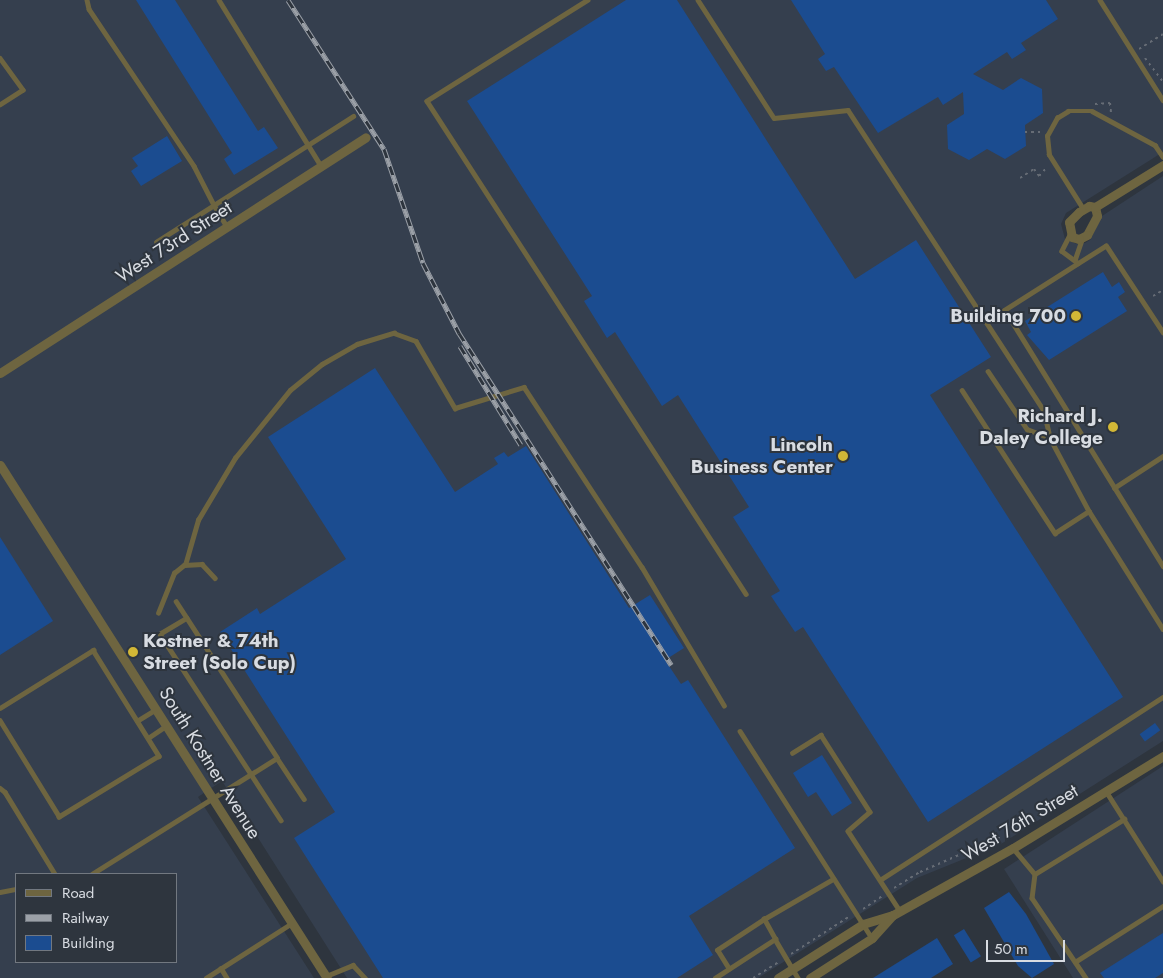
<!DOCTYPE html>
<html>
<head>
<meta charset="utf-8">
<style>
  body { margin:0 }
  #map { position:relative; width:1163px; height:978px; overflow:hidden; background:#2e353e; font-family:Jost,sans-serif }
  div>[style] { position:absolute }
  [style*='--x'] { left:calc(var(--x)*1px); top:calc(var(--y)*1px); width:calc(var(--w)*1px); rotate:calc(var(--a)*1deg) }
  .built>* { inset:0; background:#353f4e }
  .building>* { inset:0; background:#1b4c90; transform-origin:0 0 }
  .path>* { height:2px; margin-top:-1px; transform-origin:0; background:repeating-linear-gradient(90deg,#666c75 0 2.5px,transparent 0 6.5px) }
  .service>* { height:4.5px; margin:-2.25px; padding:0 2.25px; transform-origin:2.25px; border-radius:2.25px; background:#6e6540 }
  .minor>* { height:9px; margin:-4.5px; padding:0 4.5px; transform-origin:4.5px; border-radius:4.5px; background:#6e6540 }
  .rail>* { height:5px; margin-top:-2.5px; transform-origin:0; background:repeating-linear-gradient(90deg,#2e353e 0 9px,#9ba0a7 0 18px); box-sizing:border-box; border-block:1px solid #9ba0a7 }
  .dots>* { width:14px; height:14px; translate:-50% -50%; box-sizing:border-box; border:2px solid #2e353e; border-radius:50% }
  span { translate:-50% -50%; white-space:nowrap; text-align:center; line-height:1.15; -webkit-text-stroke:4px #2e353e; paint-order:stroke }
  .street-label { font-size:19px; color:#d8dce2 }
  .poi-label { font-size:19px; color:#d8dce2; font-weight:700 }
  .right { translate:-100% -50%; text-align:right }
  .left { translate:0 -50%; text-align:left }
  .legend { position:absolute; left:15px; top:873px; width:162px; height:90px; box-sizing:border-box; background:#2e353e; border:1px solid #727880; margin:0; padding:6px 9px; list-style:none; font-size:15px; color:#d8dce2 }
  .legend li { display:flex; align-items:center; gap:10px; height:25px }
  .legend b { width:25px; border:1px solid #727880 }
  .scale { position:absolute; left:986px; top:940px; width:79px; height:22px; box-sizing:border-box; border:2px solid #d8dce2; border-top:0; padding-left:6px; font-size:15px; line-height:18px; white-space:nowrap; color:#d8dce2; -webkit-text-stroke:4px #2e353e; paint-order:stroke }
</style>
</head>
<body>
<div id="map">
  <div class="built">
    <i style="clip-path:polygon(evenodd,0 0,1163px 0,1163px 152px,1066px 213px,1061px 224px,1065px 239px,1077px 244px,1085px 243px,1090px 240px,1102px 216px,1163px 176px,1163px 741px,1001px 844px,917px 878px,758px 978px,347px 978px,222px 781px,198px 797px,314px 978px,0 978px,0 0,16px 874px,176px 874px,176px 962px,16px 962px,16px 874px)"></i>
    <i style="clip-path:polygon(1163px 766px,1163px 978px,1073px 978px,1004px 869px)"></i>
  </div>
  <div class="building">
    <i style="clip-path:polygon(136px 0,175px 0,258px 131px,264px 127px,278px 148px,234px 175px,224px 159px,232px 153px)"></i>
    <i style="clip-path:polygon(626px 0,677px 0,855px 279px,916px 240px,991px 357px,930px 395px,1123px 697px,928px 822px,803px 627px,795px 632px,771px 596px,780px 591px,733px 517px,749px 507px,678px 395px,662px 406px,615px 332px,607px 338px,584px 301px,592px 296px,467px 101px)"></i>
    <i style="clip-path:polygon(791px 0,1046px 0,1058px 19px,1021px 43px,1026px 50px,1012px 59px,1007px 52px,973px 74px,1003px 90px,1021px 78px,1042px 89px,1043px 113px,1025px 125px,1026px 146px,1005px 159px,987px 149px,969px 160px,948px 149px,947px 125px,964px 114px,963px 92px,943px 105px,938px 97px,878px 133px,834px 67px,826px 71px,818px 59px,825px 54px)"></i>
    <i style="clip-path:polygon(167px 136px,182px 161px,141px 186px,131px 171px,138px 166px,132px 158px)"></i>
    <i style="clip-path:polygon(1103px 272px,1112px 287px,1119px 282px,1125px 292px,1118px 297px,1127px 311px,1049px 360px,1027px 335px,1031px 332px,1025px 321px)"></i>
    <i style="clip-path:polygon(375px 368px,455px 492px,498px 464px,494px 458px,504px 452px,508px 457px,526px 446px,629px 608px,650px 595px,684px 648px,665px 660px,681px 684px,688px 680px,795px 848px,689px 916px,713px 955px,677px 978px,383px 978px,294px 838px,335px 812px,220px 632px,257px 608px,260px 614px,346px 559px,268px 437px)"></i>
    <i style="clip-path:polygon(0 537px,53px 621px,0 655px)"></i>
    <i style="left:1155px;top:723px;width:9px;height:19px;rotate:54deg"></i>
    <i style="clip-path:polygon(822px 755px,852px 803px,832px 816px,816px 792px,808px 797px,793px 773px)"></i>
    <i style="clip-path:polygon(1009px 892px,1026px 914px,1054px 964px,1032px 978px,1018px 966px,984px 908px)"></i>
    <i style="left:964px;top:929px;width:32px;height:12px;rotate:58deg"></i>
    <i style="clip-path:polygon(1163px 933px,1163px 973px,1155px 978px,1104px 978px,1100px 973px)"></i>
    <i style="clip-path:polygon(937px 938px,953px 964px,931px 978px,873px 978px)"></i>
  </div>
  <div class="path">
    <i style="--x:1139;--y:49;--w:28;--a:-32"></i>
    <i style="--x:1145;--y:58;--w:30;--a:53"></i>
    <i style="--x:1095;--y:104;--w:15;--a:-4"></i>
    <i style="--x:1110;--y:103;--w:10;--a:84"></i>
    <i style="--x:1025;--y:132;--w:15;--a:0"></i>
    <i style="--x:1020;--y:178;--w:17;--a:-33"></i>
    <i style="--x:1034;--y:169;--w:9;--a:54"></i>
    <i style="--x:1039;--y:176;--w:12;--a:-48"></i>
    <i style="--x:1153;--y:296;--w:12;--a:-31"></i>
    <i style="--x:894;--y:888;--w:31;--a:-32"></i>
    <i style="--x:920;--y:872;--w:87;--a:-23.6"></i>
    <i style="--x:863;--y:909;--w:23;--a:-34"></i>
    <i style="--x:791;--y:954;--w:70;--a:-32.8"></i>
    <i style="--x:753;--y:978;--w:32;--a:-32"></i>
  </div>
  <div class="service">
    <i style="--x:87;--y:0;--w:9;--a:77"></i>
    <i style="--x:89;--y:9;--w:189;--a:56.2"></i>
    <i style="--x:194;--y:166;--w:44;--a:62.9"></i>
    <i style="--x:214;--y:205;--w:165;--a:-32.6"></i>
    <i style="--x:219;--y:0;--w:195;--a:58.4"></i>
    <i style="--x:588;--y:0;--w:190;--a:147.9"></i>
    <i style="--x:427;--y:101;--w:587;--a:57.09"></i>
    <i style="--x:698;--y:0;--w:140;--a:57.2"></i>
    <i style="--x:774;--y:118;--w:74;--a:-6.2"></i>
    <i style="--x:848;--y:110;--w:359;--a:56.9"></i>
    <i style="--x:1044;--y:411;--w:28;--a:77"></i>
    <i style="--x:1050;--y:438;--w:83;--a:61.9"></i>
    <i style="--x:1100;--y:0;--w:118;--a:57.8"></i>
    <i style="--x:0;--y:58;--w:39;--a:54"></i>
    <i style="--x:23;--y:90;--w:27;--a:147"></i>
    <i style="--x:1083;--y:209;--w:64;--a:-122.2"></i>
    <i style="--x:1049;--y:155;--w:19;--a:-96"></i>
    <i style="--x:1047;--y:136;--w:21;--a:-61"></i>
    <i style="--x:1057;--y:118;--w:13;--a:-32"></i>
    <i style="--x:1068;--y:111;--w:24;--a:0"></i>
    <i style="--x:1092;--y:111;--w:72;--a:28.4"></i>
    <i style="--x:1155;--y:145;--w:14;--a:56"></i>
    <i style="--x:1070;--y:235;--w:18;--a:117"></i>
    <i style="--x:1062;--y:251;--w:20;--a:37"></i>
    <i style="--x:156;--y:242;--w:69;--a:-32.5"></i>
    <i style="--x:214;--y:205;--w:26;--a:59"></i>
    <i style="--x:1075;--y:259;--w:21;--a:-71"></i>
    <i style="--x:1163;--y:333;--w:104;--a:-123.2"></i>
    <i style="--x:1106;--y:246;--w:120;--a:147.6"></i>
    <i style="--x:1005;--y:310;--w:301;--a:58.3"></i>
    <i style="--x:988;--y:371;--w:70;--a:56.1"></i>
    <i style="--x:1027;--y:429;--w:25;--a:21"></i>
    <i style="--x:962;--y:390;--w:171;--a:57"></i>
    <i style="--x:1055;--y:533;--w:40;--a:-32.9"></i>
    <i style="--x:1089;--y:511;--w:139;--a:57.9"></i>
    <i style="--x:1114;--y:488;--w:59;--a:-33.1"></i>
    <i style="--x:185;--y:565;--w:47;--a:-73.9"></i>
    <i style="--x:198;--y:520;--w:72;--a:-59.2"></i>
    <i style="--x:235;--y:458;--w:87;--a:-51"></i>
    <i style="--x:290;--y:390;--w:41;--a:-39.1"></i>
    <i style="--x:322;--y:364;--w:40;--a:-29.7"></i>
    <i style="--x:357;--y:344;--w:39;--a:-17"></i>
    <i style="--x:394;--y:333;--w:23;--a:20"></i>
    <i style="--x:416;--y:341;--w:78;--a:59.8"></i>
    <i style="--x:455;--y:408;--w:72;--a:-16.9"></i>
    <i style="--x:524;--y:387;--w:215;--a:56.8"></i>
    <i style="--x:642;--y:567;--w:161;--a:59.3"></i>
    <i style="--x:158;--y:613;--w:43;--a:-68.2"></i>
    <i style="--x:174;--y:573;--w:13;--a:-39"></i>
    <i style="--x:184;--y:565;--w:18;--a:-3"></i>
    <i style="--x:202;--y:564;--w:19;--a:47"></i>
    <i style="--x:187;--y:618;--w:31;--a:149"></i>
    <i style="--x:160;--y:634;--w:222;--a:57"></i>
    <i style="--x:0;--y:708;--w:110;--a:-31.9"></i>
    <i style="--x:93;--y:650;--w:125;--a:58.1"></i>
    <i style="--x:159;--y:756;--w:117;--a:148.6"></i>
    <i style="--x:59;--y:817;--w:113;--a:-121.6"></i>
    <i style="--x:137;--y:721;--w:22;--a:-32"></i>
    <i style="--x:740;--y:731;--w:246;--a:57.5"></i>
    <i style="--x:148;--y:738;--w:22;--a:-34"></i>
    <i style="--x:792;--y:753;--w:34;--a:-32"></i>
    <i style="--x:821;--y:735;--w:91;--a:57.5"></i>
    <i style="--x:870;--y:812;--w:29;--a:139"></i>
    <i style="--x:848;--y:831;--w:95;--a:57"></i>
    <i style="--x:277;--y:758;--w:49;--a:56.6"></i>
    <i style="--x:0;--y:788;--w:6;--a:39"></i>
    <i style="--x:5;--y:792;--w:96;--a:58.6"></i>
    <i style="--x:1106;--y:791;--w:107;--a:57.7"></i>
    <i style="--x:1013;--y:848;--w:34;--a:50"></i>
    <i style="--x:1035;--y:874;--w:105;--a:-31.7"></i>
    <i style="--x:92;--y:874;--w:218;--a:-32.1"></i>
    <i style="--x:277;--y:758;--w:186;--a:-122.9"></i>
    <i style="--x:1035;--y:874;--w:24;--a:97"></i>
    <i style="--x:1032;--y:898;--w:97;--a:56"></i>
    <i style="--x:880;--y:880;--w:337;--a:-32.9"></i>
    <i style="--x:0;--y:892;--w:16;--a:-11"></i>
    <i style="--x:775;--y:939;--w:23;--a:-119"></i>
    <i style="--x:764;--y:919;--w:80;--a:-30.1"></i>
    <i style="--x:1075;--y:962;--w:104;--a:-32.5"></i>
    <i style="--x:221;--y:968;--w:12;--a:59"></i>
    <i style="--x:729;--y:969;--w:22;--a:-122"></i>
    <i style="--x:717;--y:950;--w:56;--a:-33.4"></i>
    <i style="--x:326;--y:976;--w:29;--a:-22"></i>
    <i style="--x:353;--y:965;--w:18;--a:47"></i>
    <i style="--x:206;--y:978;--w:102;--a:-32.6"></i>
    <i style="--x:715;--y:978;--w:72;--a:-33"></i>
    <i style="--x:775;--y:939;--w:45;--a:59.5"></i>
  </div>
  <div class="minor">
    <i style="--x:1095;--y:207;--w:9;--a:77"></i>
    <i style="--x:1097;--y:216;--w:21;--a:118"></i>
    <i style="--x:1087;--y:235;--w:9;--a:153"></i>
    <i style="--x:1079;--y:239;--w:7;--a:-164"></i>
    <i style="--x:1072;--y:237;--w:15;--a:-101"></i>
    <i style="--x:1069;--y:222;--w:14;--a:-45"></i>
    <i style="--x:1079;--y:212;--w:12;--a:-31"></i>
    <i style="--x:1089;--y:206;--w:6;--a:9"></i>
    <i style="--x:1095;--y:207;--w:80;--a:-31.7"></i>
    <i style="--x:0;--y:373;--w:435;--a:-32.8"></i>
    <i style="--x:0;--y:465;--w:608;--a:57.49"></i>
    <i style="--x:778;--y:978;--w:101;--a:-32.4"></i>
    <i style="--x:863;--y:924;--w:31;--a:-17"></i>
    <i style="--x:893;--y:915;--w:137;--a:-29.2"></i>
    <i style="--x:1013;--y:848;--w:176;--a:-31.5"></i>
    <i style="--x:810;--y:978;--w:74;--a:-32.8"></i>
    <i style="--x:872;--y:938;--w:31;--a:-48"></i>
  </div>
  <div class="rail">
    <i style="--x:288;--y:0;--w:177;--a:57.2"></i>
    <i style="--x:384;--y:149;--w:120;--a:71.1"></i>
    <i style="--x:423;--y:263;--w:79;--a:62.8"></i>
    <i style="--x:459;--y:333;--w:394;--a:57.4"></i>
    <i style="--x:460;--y:346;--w:116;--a:58.4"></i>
  </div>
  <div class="dots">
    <i style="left:1076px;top:316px;background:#d2b736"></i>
    <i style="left:1113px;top:427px;background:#d2b736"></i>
    <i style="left:843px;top:456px;background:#d2b736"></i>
    <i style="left:133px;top:652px;background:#d2b736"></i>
  </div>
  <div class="street-label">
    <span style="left:174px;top:242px;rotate:-33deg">West 73rd Street</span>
    <span style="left:210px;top:763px;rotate:58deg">South Kostner Avenue</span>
    <span style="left:1020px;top:823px;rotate:-31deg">West 76th Street</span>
  </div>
  <div class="poi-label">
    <span class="right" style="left:1066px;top:316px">Building 700</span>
    <span class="right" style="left:1103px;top:427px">Richard J.<br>Daley College</span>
    <span class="right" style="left:833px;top:456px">Lincoln<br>Business Center</span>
    <span class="left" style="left:143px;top:652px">Kostner &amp; 74th<br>Street (Solo Cup)</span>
  </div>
  <ul class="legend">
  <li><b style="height:6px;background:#6e6540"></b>Road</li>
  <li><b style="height:6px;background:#9ba0a7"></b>Railway</li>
  <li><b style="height:14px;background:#1b4c90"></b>Building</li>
  </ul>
  <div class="scale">50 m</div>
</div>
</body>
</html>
